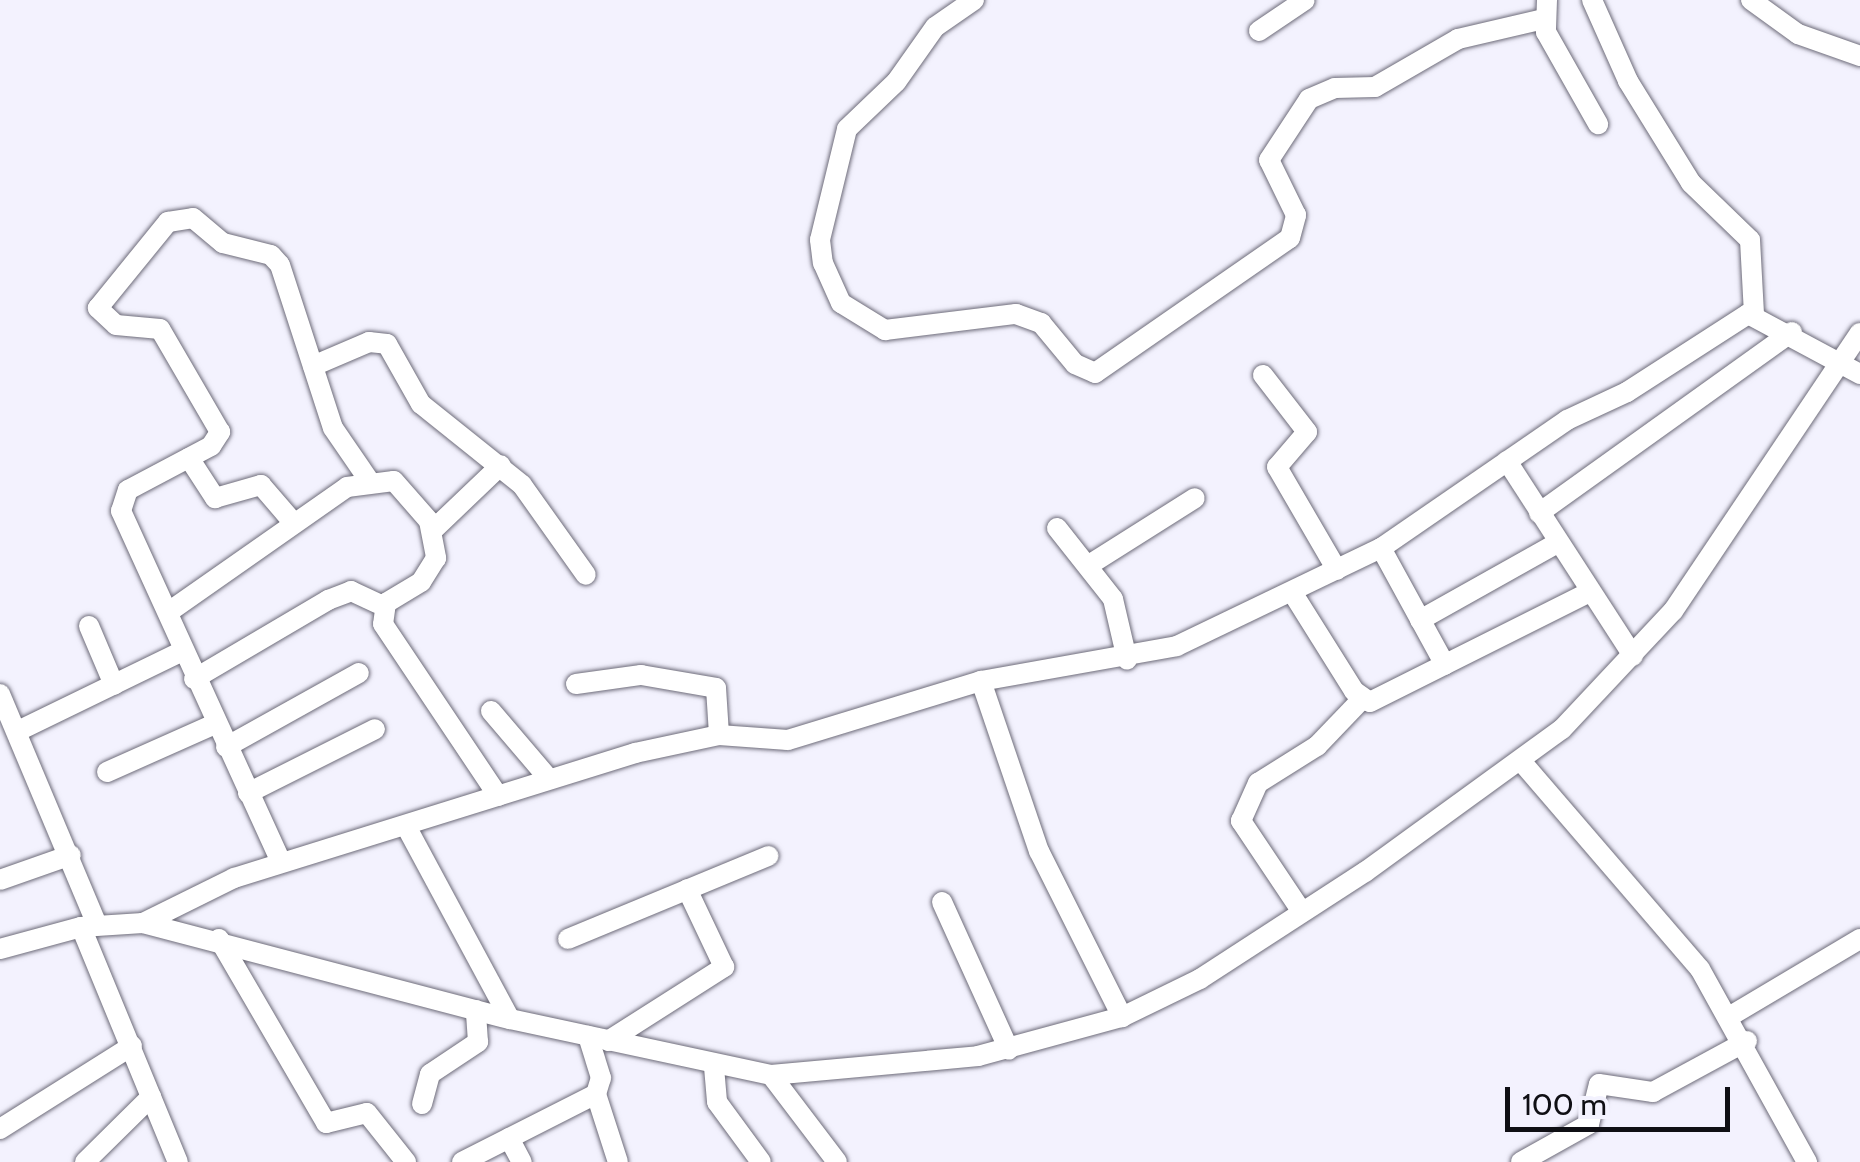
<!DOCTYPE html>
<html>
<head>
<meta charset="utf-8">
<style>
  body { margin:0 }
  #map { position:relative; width:1860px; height:1162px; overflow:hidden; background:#f3f2fe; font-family:Cabin,sans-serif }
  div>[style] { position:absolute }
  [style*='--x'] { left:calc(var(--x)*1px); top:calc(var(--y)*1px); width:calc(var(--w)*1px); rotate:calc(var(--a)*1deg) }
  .roads { filter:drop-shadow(0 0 2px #6d6b79) drop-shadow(0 0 2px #6d6b79) }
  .minor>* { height:20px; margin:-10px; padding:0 10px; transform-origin:10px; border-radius:10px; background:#fff }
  span { translate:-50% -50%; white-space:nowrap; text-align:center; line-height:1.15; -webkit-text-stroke:8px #f3f2fe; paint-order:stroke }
  .scale { position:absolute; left:1505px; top:1087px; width:225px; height:45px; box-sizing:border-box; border:5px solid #0f0f14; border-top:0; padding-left:12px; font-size:30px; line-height:35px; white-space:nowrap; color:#0f0f14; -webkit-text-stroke:8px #f3f2fe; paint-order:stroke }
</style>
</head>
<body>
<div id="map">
  <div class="roads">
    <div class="minor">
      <i style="--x:974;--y:0;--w:47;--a:145.3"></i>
      <i style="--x:935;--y:27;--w:67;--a:125.3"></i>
      <i style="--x:896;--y:82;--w:68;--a:136.2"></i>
      <i style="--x:847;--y:129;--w:114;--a:103.7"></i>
      <i style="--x:820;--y:240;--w:23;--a:83"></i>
      <i style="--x:823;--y:263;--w:44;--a:65.8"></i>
      <i style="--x:841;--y:303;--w:52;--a:31.5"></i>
      <i style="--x:885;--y:330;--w:132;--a:-7"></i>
      <i style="--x:1016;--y:314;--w:27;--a:20"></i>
      <i style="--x:1041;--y:323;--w:53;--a:50.3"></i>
      <i style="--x:1075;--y:364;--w:22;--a:24"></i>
      <i style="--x:1095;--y:373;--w:237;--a:-34.7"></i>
      <i style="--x:1290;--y:238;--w:24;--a:-75"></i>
      <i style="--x:1296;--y:215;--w:61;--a:-116.1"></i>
      <i style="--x:1269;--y:160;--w:73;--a:-56.7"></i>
      <i style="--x:1309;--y:99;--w:28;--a:-23"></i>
      <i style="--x:1335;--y:88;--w:40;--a:-1.4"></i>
      <i style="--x:1375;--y:87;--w:96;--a:-30"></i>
      <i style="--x:1458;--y:39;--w:88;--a:-13.1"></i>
      <i style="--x:1547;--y:0;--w:32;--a:92"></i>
      <i style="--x:1546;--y:32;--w:106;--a:60.5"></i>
      <i style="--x:1592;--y:0;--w:89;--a:66"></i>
      <i style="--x:1628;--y:81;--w:120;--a:58.3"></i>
      <i style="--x:1691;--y:183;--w:82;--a:44"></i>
      <i style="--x:1750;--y:240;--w:73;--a:86.9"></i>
      <i style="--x:1751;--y:0;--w:58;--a:35.9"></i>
      <i style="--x:1798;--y:34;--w:66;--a:19.5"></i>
      <i style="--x:1259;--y:31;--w:55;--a:-34"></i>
      <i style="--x:313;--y:366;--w:61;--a:-23.2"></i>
      <i style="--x:369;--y:342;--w:18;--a:6"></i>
      <i style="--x:387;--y:344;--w:69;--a:60.5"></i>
      <i style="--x:421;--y:404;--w:129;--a:38.7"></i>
      <i style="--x:522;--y:485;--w:110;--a:54.6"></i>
      <i style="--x:1263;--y:375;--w:72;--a:52.3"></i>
      <i style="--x:1307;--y:432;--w:46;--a:130.6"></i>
      <i style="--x:1277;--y:467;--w:119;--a:59.8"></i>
      <i style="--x:189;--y:458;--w:48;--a:57"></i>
      <i style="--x:215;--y:498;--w:48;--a:-15.8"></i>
      <i style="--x:261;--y:485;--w:48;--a:49.3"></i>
      <i style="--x:1507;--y:461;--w:232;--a:57.1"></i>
      <i style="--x:1539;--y:513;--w:311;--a:-35.6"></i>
      <i style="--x:1057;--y:528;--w:90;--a:51.7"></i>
      <i style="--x:1113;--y:599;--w:62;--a:76.9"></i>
      <i style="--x:432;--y:531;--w:95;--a:-43.7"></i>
      <i style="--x:1381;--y:548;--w:133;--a:61.3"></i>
      <i style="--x:1089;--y:565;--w:125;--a:-32.3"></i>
      <i style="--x:1292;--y:592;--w:117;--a:57.9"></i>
      <i style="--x:1354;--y:691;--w:19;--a:35"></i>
      <i style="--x:1370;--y:702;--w:244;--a:-26.6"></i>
      <i style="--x:170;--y:611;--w:216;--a:-35"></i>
      <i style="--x:347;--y:487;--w:47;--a:-7.3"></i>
      <i style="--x:394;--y:481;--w:53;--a:48.8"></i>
      <i style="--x:429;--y:521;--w:38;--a:79"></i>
      <i style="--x:436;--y:558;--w:28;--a:122"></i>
      <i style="--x:421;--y:582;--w:41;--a:149"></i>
      <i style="--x:386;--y:603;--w:21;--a:98"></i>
      <i style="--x:383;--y:624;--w:207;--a:56.2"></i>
      <i style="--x:1420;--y:620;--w:157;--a:-29.3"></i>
      <i style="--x:89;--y:626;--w:64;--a:67"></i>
      <i style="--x:194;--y:679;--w:156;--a:-30.5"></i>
      <i style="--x:328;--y:600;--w:25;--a:-21"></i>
      <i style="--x:351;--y:591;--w:29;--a:25"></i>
      <i style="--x:981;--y:681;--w:180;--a:71.2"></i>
      <i style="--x:1039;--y:851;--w:186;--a:63.4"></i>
      <i style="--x:576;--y:684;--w:66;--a:-7.9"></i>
      <i style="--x:641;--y:675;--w:76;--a:9.8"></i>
      <i style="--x:716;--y:688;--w:47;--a:86.3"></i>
      <i style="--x:0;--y:694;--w:251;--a:67.2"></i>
      <i style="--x:491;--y:711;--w:89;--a:49.5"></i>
      <i style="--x:18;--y:731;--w:183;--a:-25.9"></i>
      <i style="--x:226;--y:747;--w:152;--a:-29.1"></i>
      <i style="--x:1521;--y:761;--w:274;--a:49.3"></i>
      <i style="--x:1700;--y:969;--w:221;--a:61"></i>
      <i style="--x:107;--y:772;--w:118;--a:-24"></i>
      <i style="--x:248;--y:793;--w:142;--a:-26.7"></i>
      <i style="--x:406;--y:826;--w:219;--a:61.7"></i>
      <i style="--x:281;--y:862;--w:386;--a:-114.5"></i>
      <i style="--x:121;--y:511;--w:22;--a:-72"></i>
      <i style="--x:128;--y:490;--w:94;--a:-27.9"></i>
      <i style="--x:211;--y:446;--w:17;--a:-57"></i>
      <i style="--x:220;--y:432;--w:119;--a:-120.2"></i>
      <i style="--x:160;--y:329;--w:44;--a:-174.8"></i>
      <i style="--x:116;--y:325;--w:25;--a:-137"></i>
      <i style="--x:98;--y:308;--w:111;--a:-50.9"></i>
      <i style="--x:168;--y:222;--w:25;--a:-9"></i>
      <i style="--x:193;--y:218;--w:39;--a:40"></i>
      <i style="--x:223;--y:243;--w:49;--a:14"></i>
      <i style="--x:271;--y:255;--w:13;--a:48"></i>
      <i style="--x:280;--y:265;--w:171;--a:72"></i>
      <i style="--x:333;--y:428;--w:62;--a:55.5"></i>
      <i style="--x:0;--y:880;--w:75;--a:-19.4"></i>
      <i style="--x:942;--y:902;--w:162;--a:65.6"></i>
      <i style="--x:1302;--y:912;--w:110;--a:-123.8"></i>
      <i style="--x:1241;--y:821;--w:42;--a:-65.9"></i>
      <i style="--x:1258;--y:783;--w:70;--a:-32.1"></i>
      <i style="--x:1317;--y:746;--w:65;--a:-46.2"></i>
      <i style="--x:143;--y:923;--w:102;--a:-26.3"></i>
      <i style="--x:234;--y:878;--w:420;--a:-17.3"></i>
      <i style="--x:635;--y:753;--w:86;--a:-12.1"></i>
      <i style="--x:719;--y:735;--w:69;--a:4.1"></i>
      <i style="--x:788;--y:740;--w:202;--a:-17"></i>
      <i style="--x:981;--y:681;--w:199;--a:-10.1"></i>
      <i style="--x:1177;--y:646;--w:226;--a:-25.7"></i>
      <i style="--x:1381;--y:548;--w:226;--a:-34.5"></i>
      <i style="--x:1567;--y:420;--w:66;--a:-25"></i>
      <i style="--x:1627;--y:392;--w:144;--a:-32.8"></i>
      <i style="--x:1748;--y:314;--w:127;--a:28.2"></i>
      <i style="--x:81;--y:927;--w:254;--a:67.6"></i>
      <i style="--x:219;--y:939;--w:213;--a:59.8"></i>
      <i style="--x:326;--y:1123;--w:42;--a:-13.7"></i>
      <i style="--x:367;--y:1113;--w:63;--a:51.5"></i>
      <i style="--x:568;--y:939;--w:217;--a:-22.5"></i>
      <i style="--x:0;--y:949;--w:84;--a:-15.2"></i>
      <i style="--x:81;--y:927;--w:62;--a:-3.7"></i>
      <i style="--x:143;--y:923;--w:379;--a:14.7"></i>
      <i style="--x:510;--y:1019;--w:267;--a:12.1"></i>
      <i style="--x:771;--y:1075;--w:208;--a:-5.2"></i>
      <i style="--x:978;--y:1056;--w:149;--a:-15.2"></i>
      <i style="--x:1122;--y:1017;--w:87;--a:-26"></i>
      <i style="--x:1200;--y:979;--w:197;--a:-33"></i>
      <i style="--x:1365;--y:872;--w:243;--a:-36"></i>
      <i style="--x:1562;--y:729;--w:162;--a:-46.8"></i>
      <i style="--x:1673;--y:611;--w:335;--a:-56.1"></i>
      <i style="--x:1732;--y:1015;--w:149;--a:-30.7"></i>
      <i style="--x:608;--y:1041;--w:138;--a:-32.5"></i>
      <i style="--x:724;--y:967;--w:86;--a:-115.4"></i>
      <i style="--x:714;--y:1067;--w:35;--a:85"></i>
      <i style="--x:717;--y:1102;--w:74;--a:53.7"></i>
      <i style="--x:771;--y:1075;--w:109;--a:52.8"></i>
      <i style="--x:596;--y:1094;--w:71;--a:72.1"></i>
      <i style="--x:422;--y:1104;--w:31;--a:-75"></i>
      <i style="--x:430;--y:1074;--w:58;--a:-33.7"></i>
      <i style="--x:478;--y:1042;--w:32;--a:-94"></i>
      <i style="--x:0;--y:1129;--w:156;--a:-32.2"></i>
      <i style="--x:509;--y:1138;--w:27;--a:62"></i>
      <i style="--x:85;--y:1162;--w:93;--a:-44.6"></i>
      <i style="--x:462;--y:1162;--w:150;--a:-26.9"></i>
      <i style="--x:596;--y:1094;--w:17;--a:-73"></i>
      <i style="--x:601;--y:1078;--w:44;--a:-107.2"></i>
      <i style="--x:1521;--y:1162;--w:78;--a:-29.2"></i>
      <i style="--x:1589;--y:1124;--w:41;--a:-76"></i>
      <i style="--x:1599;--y:1084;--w:55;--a:8.4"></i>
      <i style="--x:1653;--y:1092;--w:107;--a:-28.5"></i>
    </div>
  </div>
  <div class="scale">100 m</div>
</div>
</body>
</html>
